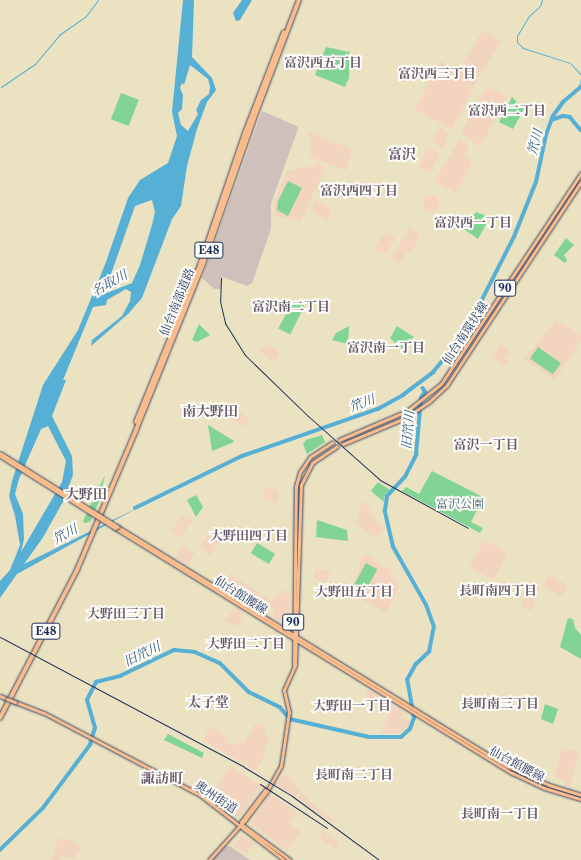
<!DOCTYPE html>
<html>
<head>
<meta charset="utf-8">
<style>
  body { margin:0 }
  #map { position:relative; width:581px; height:860px; overflow:hidden; background:#ebe2c1; font-family:"Libre Caslon Text","Noto Serif JP",serif }
  div>[style] { position:absolute }
  [style*='--x'] { left:calc(var(--x)*1px); top:calc(var(--y)*1px); width:calc(var(--w)*1px); rotate:calc(var(--a)*1deg) }
  .built>* { inset:0; background:#f3d4bf; transform-origin:0 0 }
  .round { border-radius:50% }
  .industrial>* { inset:0; background:#cfc0bb }
  .green>* { inset:0; background:#82d495; transform-origin:0 0 }
  .water>* { inset:0; background:#56afd4 }
  .stream>* { height:1px; margin:-0.5px; padding:0 0.5px; transform-origin:0.5px; border-radius:0.5px; background:#56afd4 }
  .river>* { height:3.5px; margin:-1.75px; padding:0 1.75px; transform-origin:1.75px; border-radius:1.75px; background:#56afd4 }
  .roads { filter:drop-shadow(0 0 1px #3a4a6d) drop-shadow(0 0 1px #3a4a6d) }
  .major>* { height:3px; margin:-1.5px; padding:0 1.5px; transform-origin:1.5px; border-radius:1.5px; background:#fabc8b }
  .highway>* { height:4px; margin:-2px; padding:0 2px; transform-origin:2px; border-radius:2px; background:#fabc8b }
  .rail>* { height:1px; margin:-0.5px; padding:0 0.5px; transform-origin:0.5px; border-radius:0.5px; background:#1b2f5e }
  .bridges { filter:drop-shadow(0 0 1px #3a4a6d) drop-shadow(0 0 1px #3a4a6d) }
  .major-bridge>* { height:3px; margin:-1.5px; padding:0 1.5px; transform-origin:1.5px; border-radius:1.5px; background:#fabc8b }
  span { translate:-50% -50%; white-space:nowrap; text-align:center; line-height:1.15; -webkit-text-stroke:4px #fdfcf7; paint-order:stroke }
  .shield-label span { padding:1px 3px; background:#fdfcf7; border:1px solid; border-radius:3px; -webkit-text-stroke-width:0 }
  .shield-label { font-size:11px; color:#1b2f5e; font-weight:700 }
  .street-label { font-size:12px; color:#1b2f5e }
  .park-label { font-size:12px; color:#3a616e }
  .neighbourhood-label { font-size:13px; color:#665a6d; font-weight:700 }
  .water-label { font-size:13px; color:#305c87; font-style:italic }
  .quarter-label { font-size:14px; color:#665a6d; font-weight:700 }
</style>
</head>
<body>
<div id="map">
  <div class="built">
    <i style="left:483px;top:30px;width:21px;height:42px;rotate:31deg"></i>
    <i style="left:440px;top:61px;width:42px;height:55px;rotate:27deg"></i>
    <i style="clip-path:polygon(487px 86px,507px 97px,481px 146px,478px 146px,461px 132px)"></i>
    <i style="clip-path:polygon(439px 127px,449px 132px,444px 148px,431px 141px)"></i>
    <i style="clip-path:polygon(309px 131px,352px 149px,346px 171px,311px 157px)"></i>
    <i style="clip-path:polygon(460px 139px,469px 145px,464px 156px,472px 161px,457px 193px,434px 181px)"></i>
    <i style="left:428px;top:148px;width:13px;height:21px;rotate:27deg"></i>
    <i style="clip-path:polygon(317px 162px,325px 168px,301px 222px,275px 215px,274px 204px,286px 172px,302px 167px,314px 167px)"></i>
    <i class="round" style="left:423px;top:195px;width:16px;height:16px"></i>
    <i style="clip-path:polygon(314px 200px,332px 209px,328px 221px,312px 213px)"></i>
    <i style="clip-path:polygon(410px 227px,420px 236px,411px 254px,407px 252px,400px 263px,398px 263px,392px 258px)"></i>
    <i style="clip-path:polygon(386px 232px,395px 237px,386px 254px,375px 250px,375px 246px)"></i>
    <i style="clip-path:polygon(556px 320px,581px 335px,581px 341px,555px 380px,524px 359px)"></i>
    <i style="clip-path:polygon(266px 343px,280px 353px,274px 363px,260px 351px)"></i>
    <i style="clip-path:polygon(501px 344px,510px 351px,504px 358px,508px 361px,504px 366px,491px 357px)"></i>
    <i style="clip-path:polygon(235px 409px,249px 419px,245px 427px,230px 418px)"></i>
    <i style="clip-path:polygon(266px 487px,278px 490px,278px 503px,263px 498px)"></i>
    <i style="clip-path:polygon(366px 502px,374px 518px,384px 528px,377px 539px,355px 524px,362px 503px)"></i>
    <i style="clip-path:polygon(182px 516px,193px 521px,180px 538px,171px 531px)"></i>
    <i style="left:210px;top:532px;width:14px;height:19px;rotate:36deg"></i>
    <i style="left:484px;top:540px;width:27px;height:31px;rotate:28deg"></i>
    <i style="clip-path:polygon(182px 545px,195px 553px,187px 565px,176px 558px)"></i>
    <i style="clip-path:polygon(365px 554px,376px 560px,382px 568px,389px 568px,399px 586px,386px 613px,348px 592px,358px 574px,361px 557px)"></i>
    <i style="clip-path:polygon(315px 569px,331px 572px,326px 583px,315px 579px)"></i>
    <i style="left:231px;top:575px;width:47px;height:14px;rotate:32deg"></i>
    <i style="left:549px;top:575px;width:21px;height:13px;rotate:28deg"></i>
    <i style="clip-path:polygon(530px 581px,539px 586px,531px 611px,521px 606px)"></i>
    <i style="clip-path:polygon(284px 590px,290px 590px,289px 623px,286px 625px,271px 616px,275px 609px,269px 606px,276px 594px,283px 594px)"></i>
    <i style="clip-path:polygon(236px 607px,243px 612px,239px 626px,224px 621px)"></i>
    <i style="clip-path:polygon(369px 690px,404px 712px,401px 719px,410px 720px,410px 725px,400px 733px,381px 733px,391px 710px,366px 697px,364px 694px)"></i>
    <i style="clip-path:polygon(256px 723px,267px 727px,264px 734px,270px 737px,263px 754px,265px 755px,256px 771px,203px 740px,210px 727px,228px 736px,226px 741px,237px 746px,239px 741px,244px 743px)"></i>
    <i style="clip-path:polygon(562px 747px,579px 751px,570px 786px,567px 787px,565px 786px,566px 781px,554px 777px)"></i>
    <i style="clip-path:polygon(230px 766px,261px 786px,240px 816px,236px 816px,211px 798px)"></i>
    <i style="clip-path:polygon(286px 775px,300px 790px,295px 798px,276px 785px,281px 776px)"></i>
    <i style="clip-path:polygon(302px 793px,317px 808px,334px 820px,332px 823px,297px 799px)"></i>
    <i style="clip-path:polygon(270px 794px,297px 812px,290px 824px,301px 832px,287px 850px,252px 825px,251px 821px)"></i>
    <i style="left:323px;top:831px;width:20px;height:8px;rotate:33deg"></i>
    <i style="clip-path:polygon(241px 835px,255px 843px,246px 854px,234px 846px)"></i>
    <i style="clip-path:polygon(59px 837px,67px 841px,69px 838px,81px 847px,74px 859px,62px 856px,60px 860px,51px 860px)"></i>
  </div>
  <div class="industrial">
    <i style="clip-path:polygon(262px 111px,297px 126px,298px 129px,271px 203px,271px 229px,252px 283px,247px 286px,223px 277px,221px 289px,214px 289px,202px 278px)"></i>
    <i style="clip-path:polygon(223px 845px,231px 847px,250px 860px,211px 860px)"></i>
  </div>
  <div class="green">
    <i style="clip-path:polygon(326px 47px,350px 52px,349px 78px,345px 87px,315px 75px)"></i>
    <i style="left:121px;top:93px;width:19px;height:28px;rotate:21deg"></i>
    <i style="clip-path:polygon(512px 97px,524px 109px,513px 129px,499px 122px)"></i>
    <i style="clip-path:polygon(288px 181px,302px 188px,288px 216px,277px 210px,278px 201px)"></i>
    <i style="clip-path:polygon(476px 212px,490px 217px,478px 239px,464px 229px)"></i>
    <i style="clip-path:polygon(566px 238px,574px 245px,564px 255px,567px 260px,565px 263px,554px 255px)"></i>
    <i style="left:293px;top:300px;width:13px;height:32px;rotate:27deg"></i>
    <i style="clip-path:polygon(199px 324px,210px 335px,197px 342px,192px 340px)"></i>
    <i style="clip-path:polygon(349px 326px,348px 344px,332px 340px,336px 333px)"></i>
    <i style="clip-path:polygon(397px 326px,414px 337px,402px 349px,390px 338px)"></i>
    <i style="left:538px;top:347px;width:28px;height:14px;rotate:35deg"></i>
    <i style="clip-path:polygon(208px 425px,234px 441px,234px 442px,212px 451px)"></i>
    <i style="clip-path:polygon(322px 435px,325px 442px,307px 454px,303px 444px,306px 440px)"></i>
    <i style="clip-path:polygon(432px 471px,483px 497px,471px 522px,483px 528px,480px 533px,402px 491px,406px 487px,419px 494px)"></i>
    <i style="clip-path:polygon(105px 475px,99px 502px,90px 522px,85px 523px,83px 521px)"></i>
    <i style="clip-path:polygon(378px 482px,390px 490px,385px 494px,384px 502px,371px 491px)"></i>
    <i style="clip-path:polygon(196px 495px,203px 507px,196px 517px,187px 500px)"></i>
    <i style="clip-path:polygon(317px 520px,347px 530px,348px 541px,316px 537px)"></i>
    <i style="left:257px;top:543px;width:21px;height:12px;rotate:31deg"></i>
    <i style="left:366px;top:563px;width:13px;height:26px;rotate:29deg"></i>
    <i style="clip-path:polygon(568px 618px,573px 619px,575px 628px,581px 635px,581px 659px,560px 647px)"></i>
    <i style="clip-path:polygon(545px 704px,558px 709px,553px 724px,541px 719px)"></i>
    <i style="clip-path:polygon(168px 734px,204px 753px,202px 758px,164px 740px)"></i>
  </div>
  <div class="water">
    <i style="clip-path:polygon(evenodd,183px 0,194px 0,192px 57px,212px 78px,216px 90px,207px 102px,197px 129px,187px 166px,181px 206px,172px 219px,142px 298px,128px 314px,91px 346px,92px 340px,122px 316px,130px 301px,131px 292px,126px 289px,107px 300px,106px 305px,93px 307px,63px 380px,66px 380px,52px 416px,72px 456px,73px 475px,64px 500px,42px 539px,24px 564px,139px 507px,17px 574px,0 598px,0 581px,10px 570px,20px 545px,15px 516px,9px 496px,12px 481px,43px 385px,78px 330px,106px 262px,128px 198px,140px 180px,168px 163px,177px 136px,172px 112px,183px 0,190px 65px,208px 79px,210px 87px,209px 94px,201px 100px,196px 110px,198px 114px,188px 131px,181px 125px,178px 113px,182px 109px,183px 95px,180px 88px,182px 83px,184px 85px,190px 65px,183px 0,152px 200px,155px 212px,152px 225px,140px 265px,132px 283px,104px 294px,135px 206px,152px 200px,183px 0,48px 426px,66px 461px,62px 482px,21px 552px,24px 539px,23px 514px,15px 494px,19px 479px,41px 429px,48px 426px)"></i>
    <i style="clip-path:polygon(242px 0,252px 0,240px 20px,236px 21px,233px 13px)"></i>
  </div>
  <div class="stream">
    <i style="--x:542;--y:0;--w:6;--a:108"></i>
    <i style="--x:540;--y:6;--w:15;--a:138"></i>
    <i style="--x:529;--y:16;--w:23;--a:121"></i>
    <i style="--x:517;--y:36;--w:6;--a:90"></i>
    <i style="--x:517;--y:42;--w:8;--a:45"></i>
    <i style="--x:523;--y:48;--w:49;--a:17.7"></i>
    <i style="--x:570;--y:63;--w:16;--a:47"></i>
    <i style="--x:580;--y:83;--w:5;--a:-79"></i>
    <i style="--x:1;--y:87;--w:41;--a:-34.1"></i>
    <i style="--x:35;--y:64;--w:38;--a:-50"></i>
    <i style="--x:59;--y:35;--w:33;--a:-35"></i>
    <i style="--x:86;--y:16;--w:20;--a:-53"></i>
    <i style="--x:579;--y:88;--w:4;--a:-90"></i>
  </div>
  <div class="river">
    <i style="--x:552;--y:120;--w:12;--a:-20"></i>
    <i style="--x:563;--y:116;--w:7;--a:8"></i>
    <i style="--x:570;--y:117;--w:17;--a:50"></i>
    <i style="--x:135;--y:508;--w:119;--a:-25.9"></i>
    <i style="--x:242;--y:456;--w:144;--a:-19.1"></i>
    <i style="--x:378;--y:409;--w:29;--a:-29"></i>
    <i style="--x:403;--y:395;--w:38;--a:-37"></i>
    <i style="--x:433;--y:372;--w:48;--a:-50"></i>
    <i style="--x:464;--y:335;--w:110;--a:-63"></i>
    <i style="--x:514;--y:237;--w:59;--a:-68.2"></i>
    <i style="--x:536;--y:182;--w:48;--a:-78"></i>
    <i style="--x:546;--y:135;--w:20;--a:-70"></i>
    <i style="--x:553;--y:116;--w:17;--a:-54"></i>
    <i style="--x:563;--y:102;--w:23;--a:-40"></i>
    <i style="--x:0;--y:850;--w:60;--a:-44.3"></i>
    <i style="--x:43;--y:808;--w:79;--a:-53.3"></i>
    <i style="--x:90;--y:745;--w:18;--a:-74"></i>
    <i style="--x:95;--y:728;--w:29;--a:-106"></i>
    <i style="--x:87;--y:700;--w:20;--a:-63"></i>
    <i style="--x:96;--y:682;--w:25;--a:-14"></i>
    <i style="--x:120;--y:676;--w:60;--a:-25.7"></i>
    <i style="--x:174;--y:650;--w:21;--a:5"></i>
    <i style="--x:195;--y:652;--w:27;--a:24"></i>
    <i style="--x:220;--y:663;--w:41;--a:45"></i>
    <i style="--x:249;--y:692;--w:34;--a:26"></i>
    <i style="--x:280;--y:707;--w:16;--a:50"></i>
    <i style="--x:290;--y:719;--w:81;--a:12.8"></i>
    <i style="--x:369;--y:737;--w:32;--a:0"></i>
    <i style="--x:401;--y:737;--w:12;--a:-42"></i>
    <i style="--x:410;--y:729;--w:12;--a:-70"></i>
    <i style="--x:414;--y:718;--w:39;--a:-100"></i>
    <i style="--x:407;--y:680;--w:18;--a:-61"></i>
    <i style="--x:416;--y:664;--w:18;--a:-43"></i>
    <i style="--x:429;--y:652;--w:25;--a:-79"></i>
    <i style="--x:434;--y:627;--w:23;--a:-110"></i>
    <i style="--x:426;--y:605;--w:67;--a:-119.6"></i>
    <i style="--x:393;--y:547;--w:37;--a:-103"></i>
    <i style="--x:385;--y:511;--w:15;--a:-82"></i>
    <i style="--x:387;--y:496;--w:26;--a:-47"></i>
    <i style="--x:405;--y:477;--w:25;--a:-63"></i>
    <i style="--x:416;--y:455;--w:57;--a:-85"></i>
    <i style="--x:421;--y:398;--w:7;--a:-56"></i>
    <i style="--x:425;--y:392;--w:4;--a:-124"></i>
  </div>
  <div class="roads">
    <div class="major">
      <i style="--x:339;--y:440;--w:74;--a:-23.1"></i>
      <i style="--x:407;--y:411;--w:43;--a:-38.5"></i>
      <i style="--x:441;--y:384;--w:253;--a:-56.4"></i>
      <i style="--x:343;--y:444;--w:67;--a:-22.8"></i>
      <i style="--x:405;--y:418;--w:30;--a:-34"></i>
      <i style="--x:430;--y:401;--w:23;--a:-43"></i>
      <i style="--x:447;--y:385;--w:243;--a:-56.6"></i>
      <i style="--x:118;--y:527;--w:457;--a:31.6"></i>
      <i style="--x:507;--y:766;--w:46;--a:24.3"></i>
      <i style="--x:549;--y:785;--w:34;--a:17"></i>
      <i style="--x:115;--y:528;--w:467;--a:31.7"></i>
      <i style="--x:512;--y:773;--w:35;--a:25"></i>
      <i style="--x:544;--y:788;--w:39;--a:17"></i>
      <i style="--x:294;--y:665;--w:179;--a:-89.4"></i>
      <i style="--x:296;--y:486;--w:15;--a:-74"></i>
      <i style="--x:300;--y:472;--w:18;--a:-56"></i>
      <i style="--x:310;--y:457;--w:27;--a:-33"></i>
      <i style="--x:0;--y:696;--w:8;--a:23"></i>
      <i style="--x:15;--y:702;--w:31;--a:21"></i>
      <i style="--x:44;--y:713;--w:176;--a:27.7"></i>
      <i style="--x:200;--y:795;--w:106;--a:37.7"></i>
      <i style="--x:241;--y:822;--w:40;--a:-53"></i>
      <i style="--x:241;--y:824;--w:61;--a:36.3"></i>
      <i style="--x:209;--y:860;--w:54;--a:-48"></i>
      <i style="--x:245;--y:820;--w:36;--a:-53"></i>
      <i style="--x:267;--y:791;--w:29;--a:-61"></i>
      <i style="--x:281;--y:766;--w:55;--a:-81.6"></i>
      <i style="--x:289;--y:712;--w:23;--a:-103"></i>
      <i style="--x:284;--y:690;--w:27;--a:-66"></i>
      <i style="--x:295;--y:665;--w:180;--a:-88.1"></i>
      <i style="--x:301;--y:485;--w:25;--a:-63"></i>
      <i style="--x:312;--y:463;--w:30;--a:-34"></i>
    </div>
    <div class="highway">
      <i style="--x:136;--y:422;--w:170;--a:-67.8"></i>
      <i style="--x:200;--y:265;--w:139;--a:-71.2"></i>
      <i style="--x:245;--y:133;--w:108;--a:-68.9"></i>
      <i style="--x:0;--y:718;--w:167;--a:-62.5"></i>
      <i style="--x:77;--y:570;--w:152;--a:-67.1"></i>
      <i style="--x:136;--y:430;--w:176;--a:-68"></i>
      <i style="--x:202;--y:267;--w:155;--a:-70.7"></i>
      <i style="--x:253;--y:121;--w:129;--a:-69.2"></i>
    </div>
  </div>
  <div class="rail">
    <i style="--x:221;--y:278;--w:23;--a:92"></i>
    <i style="--x:220;--y:301;--w:23;--a:77"></i>
    <i style="--x:225;--y:323;--w:38;--a:58"></i>
    <i style="--x:245;--y:355;--w:88;--a:44.1"></i>
    <i style="--x:308;--y:416;--w:96;--a:41.6"></i>
    <i style="--x:380;--y:480;--w:100;--a:28.6"></i>
    <i style="--x:0;--y:637;--w:276;--a:28"></i>
    <i style="--x:244;--y:767;--w:56;--a:31.1"></i>
    <i style="--x:292;--y:796;--w:108;--a:36.3"></i>
    <i style="--x:260;--y:784;--w:80;--a:33.3"></i>
  </div>
  <div class="bridges">
    <div class="major-bridge">
      <i style="--x:0;--y:453;--w:139;--a:32.1"></i>
      <i style="--x:0;--y:456;--w:136;--a:32.1"></i>
      <i style="--x:7;--y:699;--w:9;--a:21"></i>
    </div>
  </div>
  <div class="shield-label">
    <span style="left:209px;top:250px">E48</span>
    <span style="left:505px;top:288px">90</span>
    <span style="left:293px;top:622px">90</span>
    <span style="left:46px;top:631px">E48</span>
  </div>
  <div class="street-label">
    <span style="left:177px;top:302px;rotate:-68deg">仙台南部道路</span>
    <span style="left:465px;top:333px;rotate:-57deg">仙台南環状線</span>
    <span style="left:241px;top:595px;rotate:32deg">仙台館腰線</span>
    <span style="left:517px;top:764px;rotate:28deg">仙台館腰線</span>
    <span style="left:216px;top:797px;rotate:33deg">奥州街道</span>
  </div>
  <div class="park-label">
    <span style="left:460px;top:504px">富沢公園</span>
  </div>
  <div class="neighbourhood-label">
    <span style="left:323px;top:62px">富沢西五丁目</span>
    <span style="left:437px;top:73px">富沢西三丁目</span>
    <span style="left:507px;top:110px">富沢西二丁目</span>
    <span style="left:359px;top:190px">富沢西四丁目</span>
    <span style="left:473px;top:222px">富沢西一丁目</span>
    <span style="left:291px;top:306px">富沢南二丁目</span>
    <span style="left:386px;top:347px">富沢南一丁目</span>
    <span style="left:486px;top:444px">富沢一丁目</span>
    <span style="left:249px;top:535px">大野田四丁目</span>
    <span style="left:498px;top:590px">長町南四丁目</span>
    <span style="left:354px;top:591px">大野田五丁目</span>
    <span style="left:126px;top:613px">大野田三丁目</span>
    <span style="left:246px;top:643px">大野田二丁目</span>
    <span style="left:500px;top:703px">長町南三丁目</span>
    <span style="left:352px;top:705px">大野田一丁目</span>
    <span style="left:354px;top:774px">長町南二丁目</span>
    <span style="left:500px;top:813px">長町南一丁目</span>
  </div>
  <div class="water-label">
    <span style="left:535px;top:142px;rotate:-75deg">笊川</span>
    <span style="left:109px;top:283px;rotate:-29deg">名取川</span>
    <span style="left:362px;top:403px;rotate:-20deg">笊川</span>
    <span style="left:408px;top:430px;rotate:-85deg">旧笊川</span>
    <span style="left:65px;top:534px;rotate:-28deg">笊川</span>
    <span style="left:142px;top:654px;rotate:-26deg">旧笊川</span>
  </div>
  <div class="quarter-label">
    <span style="left:402px;top:154px">富沢</span>
    <span style="left:210px;top:411px">南大野田</span>
    <span style="left:86px;top:494px">大野田</span>
    <span style="left:208px;top:702px">太子堂</span>
    <span style="left:162px;top:778px">諏訪町</span>
  </div>
</div>
</body>
</html>
